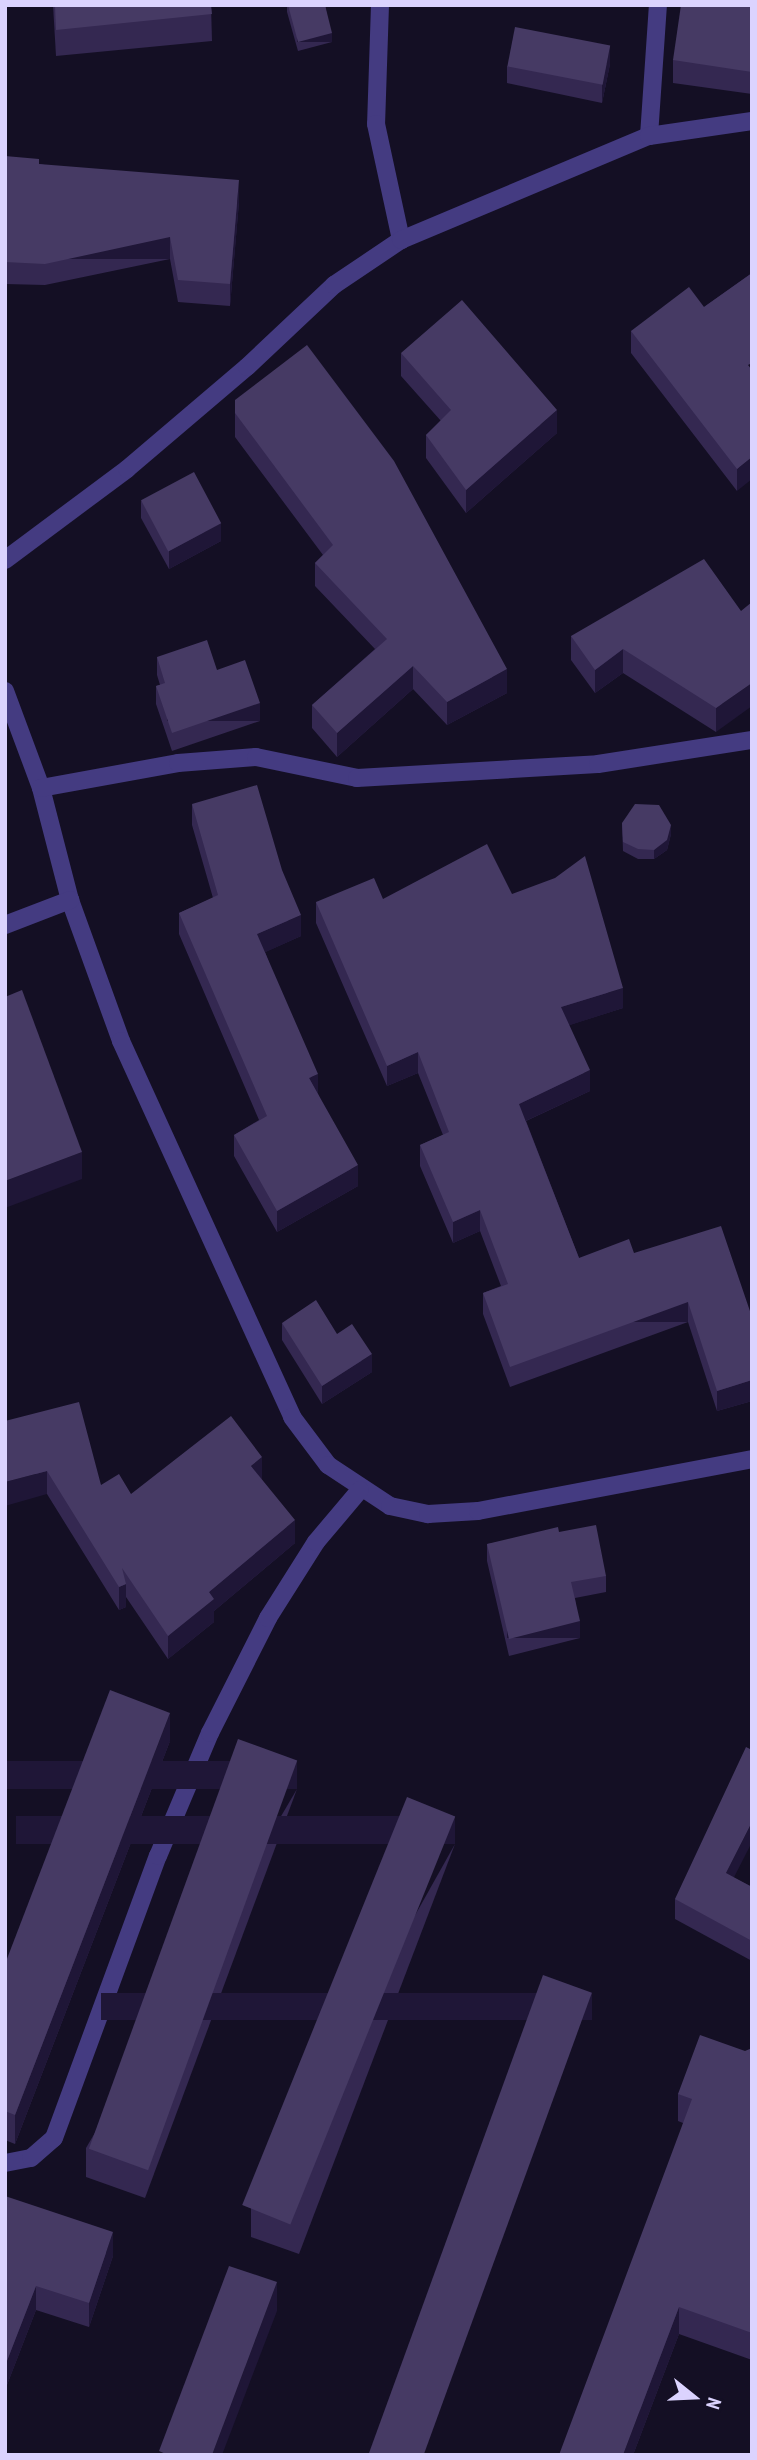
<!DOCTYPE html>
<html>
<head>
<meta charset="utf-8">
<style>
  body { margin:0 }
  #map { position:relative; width:757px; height:2460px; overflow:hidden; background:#140f24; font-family:"PT Sans Narrow",sans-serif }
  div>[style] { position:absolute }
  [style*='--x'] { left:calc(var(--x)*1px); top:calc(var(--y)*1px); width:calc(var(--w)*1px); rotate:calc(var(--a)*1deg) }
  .minor>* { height:18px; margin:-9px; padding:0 9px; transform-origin:9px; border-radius:9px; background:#443b81 }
  .wall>* { inset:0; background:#342851 }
  .shaded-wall>* { inset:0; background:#1f1637; transform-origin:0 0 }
  .building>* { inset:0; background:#463a64; transform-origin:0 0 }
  span { translate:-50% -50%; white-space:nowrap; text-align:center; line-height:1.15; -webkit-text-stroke:5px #140f24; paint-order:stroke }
  .frame { position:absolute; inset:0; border:7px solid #dbd3fe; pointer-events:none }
  .north { position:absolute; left:659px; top:2362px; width:70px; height:70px; -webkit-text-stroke:5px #140f24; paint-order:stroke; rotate:108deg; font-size:19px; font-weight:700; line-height:28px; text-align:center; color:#dbd3fe }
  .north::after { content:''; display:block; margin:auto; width:24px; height:32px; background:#dbd3fe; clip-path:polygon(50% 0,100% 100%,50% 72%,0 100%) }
</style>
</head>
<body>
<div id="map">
  <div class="minor">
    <i style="--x:380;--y:5;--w:119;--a:91.9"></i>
    <i style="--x:376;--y:124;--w:119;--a:77.8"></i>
    <i style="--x:649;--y:136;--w:131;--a:-86.1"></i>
    <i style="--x:5;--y:560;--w:152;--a:-36.7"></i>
    <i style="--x:127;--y:469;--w:157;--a:-40.4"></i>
    <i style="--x:247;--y:367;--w:120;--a:-43.3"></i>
    <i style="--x:334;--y:285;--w:81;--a:-33.9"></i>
    <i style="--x:401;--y:240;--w:269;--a:-22.8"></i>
    <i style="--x:649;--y:136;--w:104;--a:-8.3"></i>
    <i style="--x:5;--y:691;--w:103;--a:69.6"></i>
    <i style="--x:41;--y:788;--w:116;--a:75.5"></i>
    <i style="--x:70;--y:900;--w:150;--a:70.1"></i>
    <i style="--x:121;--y:1041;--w:413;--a:65.5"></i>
    <i style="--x:292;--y:1417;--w:60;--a:53.1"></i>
    <i style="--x:328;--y:1465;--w:74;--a:33.5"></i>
    <i style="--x:390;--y:1506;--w:39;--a:12"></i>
    <i style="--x:428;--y:1514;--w:50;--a:-3.4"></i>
    <i style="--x:478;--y:1511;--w:279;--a:-10.7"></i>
    <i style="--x:41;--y:788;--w:139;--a:-10.3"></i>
    <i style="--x:178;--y:763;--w:78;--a:-4.4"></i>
    <i style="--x:256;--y:757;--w:103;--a:11.7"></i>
    <i style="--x:357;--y:778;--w:241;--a:-3.3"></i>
    <i style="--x:598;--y:764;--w:156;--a:-8.9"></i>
    <i style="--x:5;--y:925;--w:70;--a:-21"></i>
    <i style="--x:5;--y:2163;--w:26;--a:-11"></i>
    <i style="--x:31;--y:2158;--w:30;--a:-41"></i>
    <i style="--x:54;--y:2138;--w:301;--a:-69.8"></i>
    <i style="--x:158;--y:1856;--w:134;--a:-67.1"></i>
    <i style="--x:210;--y:1733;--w:129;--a:-63.2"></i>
    <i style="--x:268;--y:1618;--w:90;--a:-57.7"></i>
    <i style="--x:316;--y:1542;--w:68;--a:-49.8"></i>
  </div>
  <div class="wall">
    <i style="clip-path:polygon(53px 5px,211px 5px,212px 41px,56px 56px)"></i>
    <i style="clip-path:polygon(287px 5px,325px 5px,332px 42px,298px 51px,287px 12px)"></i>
    <i style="clip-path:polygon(752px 5px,752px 94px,673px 83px,673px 60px)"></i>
    <i style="clip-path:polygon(610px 64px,602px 103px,507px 83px,507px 66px)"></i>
    <i style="clip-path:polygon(5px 156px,39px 164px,239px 202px,230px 306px,178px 302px,170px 259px,45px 285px,5px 284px)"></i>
    <i style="clip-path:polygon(752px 273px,737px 491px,631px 353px,631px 331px,704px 307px)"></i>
    <i style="clip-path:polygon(401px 353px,557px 433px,466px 513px,426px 458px,426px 435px,441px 421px,401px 376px)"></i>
    <i style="clip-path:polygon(235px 400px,507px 693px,447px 725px,413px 689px,337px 757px,312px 728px,312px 705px,375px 649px,315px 586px,315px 563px,323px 555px,235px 437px)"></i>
    <i style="clip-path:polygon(141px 501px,221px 541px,169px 569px,141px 518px)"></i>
    <i style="clip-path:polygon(741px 611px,716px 732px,623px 673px,595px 693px,571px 660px,571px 636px)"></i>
    <i style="clip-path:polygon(157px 657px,217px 670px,260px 721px,172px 751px,156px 704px,156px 686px,160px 685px,157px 675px)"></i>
    <i style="clip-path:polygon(192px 804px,301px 936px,265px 952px,318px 1094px,358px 1186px,277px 1232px,234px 1156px,234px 1135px,259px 1120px,179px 934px,179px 913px,213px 898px,192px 825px)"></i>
    <i style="clip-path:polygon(622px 823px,671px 834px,667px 850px,654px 859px,638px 859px,623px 851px)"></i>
    <i style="clip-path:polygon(512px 894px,623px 1008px,569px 1025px,590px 1091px,526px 1121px,579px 1258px,634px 1253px,752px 1317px,752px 1401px,717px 1411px,688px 1322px,510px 1387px,483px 1314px,483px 1293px,501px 1286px,480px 1231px,453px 1243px,420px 1166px,420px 1145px,443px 1135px,418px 1073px,387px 1086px,316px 923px,316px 902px,383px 899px)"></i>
    <i style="clip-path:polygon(282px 1323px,337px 1334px,372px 1372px,322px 1404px,282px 1340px)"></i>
    <i style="clip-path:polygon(5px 1421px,101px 1485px,131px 1494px,262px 1480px,295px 1543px,214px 1611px,214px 1622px,168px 1659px,126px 1597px,126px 1607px,119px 1610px,47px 1494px)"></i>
    <i style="clip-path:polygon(559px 1532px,606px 1576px,606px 1592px,575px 1598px,580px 1638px,509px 1656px,487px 1561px,487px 1544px)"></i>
    <i style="clip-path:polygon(170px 1741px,15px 2144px,5px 2140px,5px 1964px)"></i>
    <i style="clip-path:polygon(297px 1789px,145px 2198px,86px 2177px,86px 2148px)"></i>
    <i style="clip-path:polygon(455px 1844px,299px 2254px,251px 2237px,251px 2208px)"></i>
    <i style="clip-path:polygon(734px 1878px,752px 1887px,752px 1961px,675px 1919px,675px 1899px)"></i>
    <i style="clip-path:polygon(752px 2048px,752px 2360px,679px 2334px,633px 2455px,683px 2123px,678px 2121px,678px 2094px)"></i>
    <i style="clip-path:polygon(5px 2196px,113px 2256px,89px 2327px,36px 2310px,5px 2390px)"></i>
  </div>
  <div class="shaded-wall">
    <i style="left:332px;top:33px;width:9px;height:35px;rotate:90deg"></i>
    <i style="clip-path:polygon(610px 46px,610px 64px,602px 103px,602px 85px)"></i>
    <i style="clip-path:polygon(239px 180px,239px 202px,230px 306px,230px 284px)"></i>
    <i style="left:170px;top:237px;width:22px;height:128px;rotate:90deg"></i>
    <i style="clip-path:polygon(557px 410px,557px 433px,466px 513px,466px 490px)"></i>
    <i style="clip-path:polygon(752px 457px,752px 479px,737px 491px,737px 469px)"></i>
    <i style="clip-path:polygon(221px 523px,221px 541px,169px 569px,169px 551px)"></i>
    <i style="clip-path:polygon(623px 649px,623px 673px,595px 693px,595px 670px)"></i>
    <i style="clip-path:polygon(413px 666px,413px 689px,337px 757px,337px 733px)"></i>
    <i style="clip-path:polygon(507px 669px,507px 693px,447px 725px,447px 702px)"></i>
    <i style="clip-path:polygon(752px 683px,752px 706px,716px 732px,716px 708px)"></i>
    <i style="left:260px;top:703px;width:18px;height:93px;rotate:90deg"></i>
    <i style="clip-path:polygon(671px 825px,671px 834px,667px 850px,654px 859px,654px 850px)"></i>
    <i style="clip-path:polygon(301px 915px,301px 936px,257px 956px,257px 934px)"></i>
    <i style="clip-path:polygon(623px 988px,623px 1008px,561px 1028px,561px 1007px)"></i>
    <i style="clip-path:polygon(418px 1052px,418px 1073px,387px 1086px,387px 1066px)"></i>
    <i style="clip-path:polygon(590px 1070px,590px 1091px,519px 1124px,519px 1104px)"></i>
    <i style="clip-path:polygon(318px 1074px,318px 1095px,309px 1078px)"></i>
    <i style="clip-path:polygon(82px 1152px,82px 1179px,5px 1208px,5px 1181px)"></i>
    <i style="clip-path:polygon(358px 1165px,358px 1186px,277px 1232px,277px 1211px)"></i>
    <i style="clip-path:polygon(480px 1210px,480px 1231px,453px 1243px,453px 1222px)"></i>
    <i style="left:688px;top:1302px;width:20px;height:189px;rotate:90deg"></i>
    <i style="clip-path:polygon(372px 1354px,372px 1372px,322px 1404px,322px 1386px)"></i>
    <i style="clip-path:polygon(752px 1380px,752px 1401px,717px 1411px,717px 1391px)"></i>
    <i style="clip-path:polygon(262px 1457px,262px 1481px,251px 1466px)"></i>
    <i style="clip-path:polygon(47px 1471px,47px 1494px,5px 1506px,5px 1482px)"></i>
    <i style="clip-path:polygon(295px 1520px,295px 1543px,214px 1611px,214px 1622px,168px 1659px,168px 1636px,209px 1592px)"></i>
    <i style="clip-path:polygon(126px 1584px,126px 1607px,119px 1610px,119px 1587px)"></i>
    <i style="left:580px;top:1621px;width:17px;height:73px;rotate:90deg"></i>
    <i style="clip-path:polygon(170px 1713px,170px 1741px,15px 2144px,15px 2115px)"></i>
    <i style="left:297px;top:1761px;width:28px;height:436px;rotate:90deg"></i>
    <i style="left:455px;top:1816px;width:28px;height:439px;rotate:90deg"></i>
    <i style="clip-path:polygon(752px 1822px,752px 1842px,726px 1893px,726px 1873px)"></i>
    <i style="left:592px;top:1993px;width:27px;height:491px;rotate:90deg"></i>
    <i style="clip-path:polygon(113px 2232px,113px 2256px,89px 2327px,89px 2303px)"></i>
    <i style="clip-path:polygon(277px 2282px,277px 2311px,222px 2455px,212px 2455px)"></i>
    <i style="clip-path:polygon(36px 2286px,36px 2310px,5px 2390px,5px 2366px)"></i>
    <i style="clip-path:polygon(679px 2307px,679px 2334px,633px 2455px,623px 2455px)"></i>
  </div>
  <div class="building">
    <i style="clip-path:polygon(55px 5px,211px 5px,212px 14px,56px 30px)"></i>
    <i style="clip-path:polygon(288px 5px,325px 5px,332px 33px,298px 42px)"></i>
    <i style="clip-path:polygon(681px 5px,752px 5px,752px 72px,673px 60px)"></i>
    <i style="left:515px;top:27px;width:97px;height:40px;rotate:11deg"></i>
    <i style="clip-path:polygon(5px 156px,39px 159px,39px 164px,239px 180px,230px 284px,178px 280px,170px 237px,45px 264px,5px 262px)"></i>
    <i style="clip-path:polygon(752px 273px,752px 363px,748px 365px,752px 370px,752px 457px,737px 469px,631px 331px,689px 287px,704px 307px)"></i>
    <i style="clip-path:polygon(462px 300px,557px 410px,466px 490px,426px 435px,451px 410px,401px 353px)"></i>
    <i style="clip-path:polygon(307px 345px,394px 461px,507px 669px,447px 702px,413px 666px,337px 733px,312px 705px,387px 639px,315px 563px,333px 545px,235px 413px,235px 400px)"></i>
    <i style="left:194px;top:472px;width:58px;height:60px;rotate:62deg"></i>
    <i style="clip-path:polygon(704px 559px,741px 611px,752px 602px,752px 683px,716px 708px,623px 649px,595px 670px,571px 636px)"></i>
    <i style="clip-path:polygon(207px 640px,217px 670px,245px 660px,260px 703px,172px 733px,156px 686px,165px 683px,157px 657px)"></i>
    <i style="clip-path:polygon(257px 785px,282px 870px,301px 915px,257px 934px,318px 1074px,309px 1078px,358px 1165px,277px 1211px,234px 1135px,267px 1116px,179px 913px,218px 895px,192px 804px)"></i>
    <i style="clip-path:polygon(635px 804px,659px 805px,671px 825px,667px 840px,654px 850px,638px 849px,623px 842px,622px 823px)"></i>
    <i style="clip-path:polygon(487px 844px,512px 894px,555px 878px,585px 856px,623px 988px,561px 1007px,590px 1070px,519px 1104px,579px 1258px,629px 1239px,634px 1253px,721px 1226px,752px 1317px,752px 1380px,717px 1391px,688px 1302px,510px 1367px,483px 1293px,508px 1284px,480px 1210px,453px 1222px,420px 1145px,449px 1132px,418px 1052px,387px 1066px,316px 902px,374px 878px,383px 899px)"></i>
    <i style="clip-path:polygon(22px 990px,82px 1152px,5px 1181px,5px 997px)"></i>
    <i style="clip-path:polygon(316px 1300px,337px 1334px,352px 1324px,372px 1354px,322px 1386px,282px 1323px)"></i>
    <i style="clip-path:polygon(79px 1402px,101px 1485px,119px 1474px,131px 1494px,231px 1416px,262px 1457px,251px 1466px,295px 1520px,209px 1592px,214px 1599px,168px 1636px,122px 1568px,126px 1584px,119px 1587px,47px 1471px,5px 1482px,5px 1421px)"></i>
    <i style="clip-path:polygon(596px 1525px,606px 1576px,571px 1582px,580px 1621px,509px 1639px,487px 1544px,558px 1527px,559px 1532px)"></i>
    <i style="clip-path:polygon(110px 1690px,170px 1713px,15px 2115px,5px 2111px,5px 1964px)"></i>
    <i style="left:238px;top:1739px;width:63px;height:436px;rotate:20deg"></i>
    <i style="clip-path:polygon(746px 1747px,752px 1750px,752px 1822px,726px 1873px,752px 1887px,752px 1941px,675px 1899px)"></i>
    <i style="left:407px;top:1797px;width:52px;height:440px;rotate:22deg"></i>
    <i style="left:543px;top:1975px;width:52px;height:510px;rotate:20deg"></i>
    <i style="clip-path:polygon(700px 2035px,745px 2051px,752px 2048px,752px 2333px,679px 2307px,623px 2455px,559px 2455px,692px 2099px,678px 2094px)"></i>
    <i style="clip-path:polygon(5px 2196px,113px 2232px,89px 2303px,36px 2286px,5px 2366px)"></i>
    <i style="clip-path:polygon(229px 2266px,277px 2282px,212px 2455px,168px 2455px,159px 2451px)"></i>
  </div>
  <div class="frame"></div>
  <div class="north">N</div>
</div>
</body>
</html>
